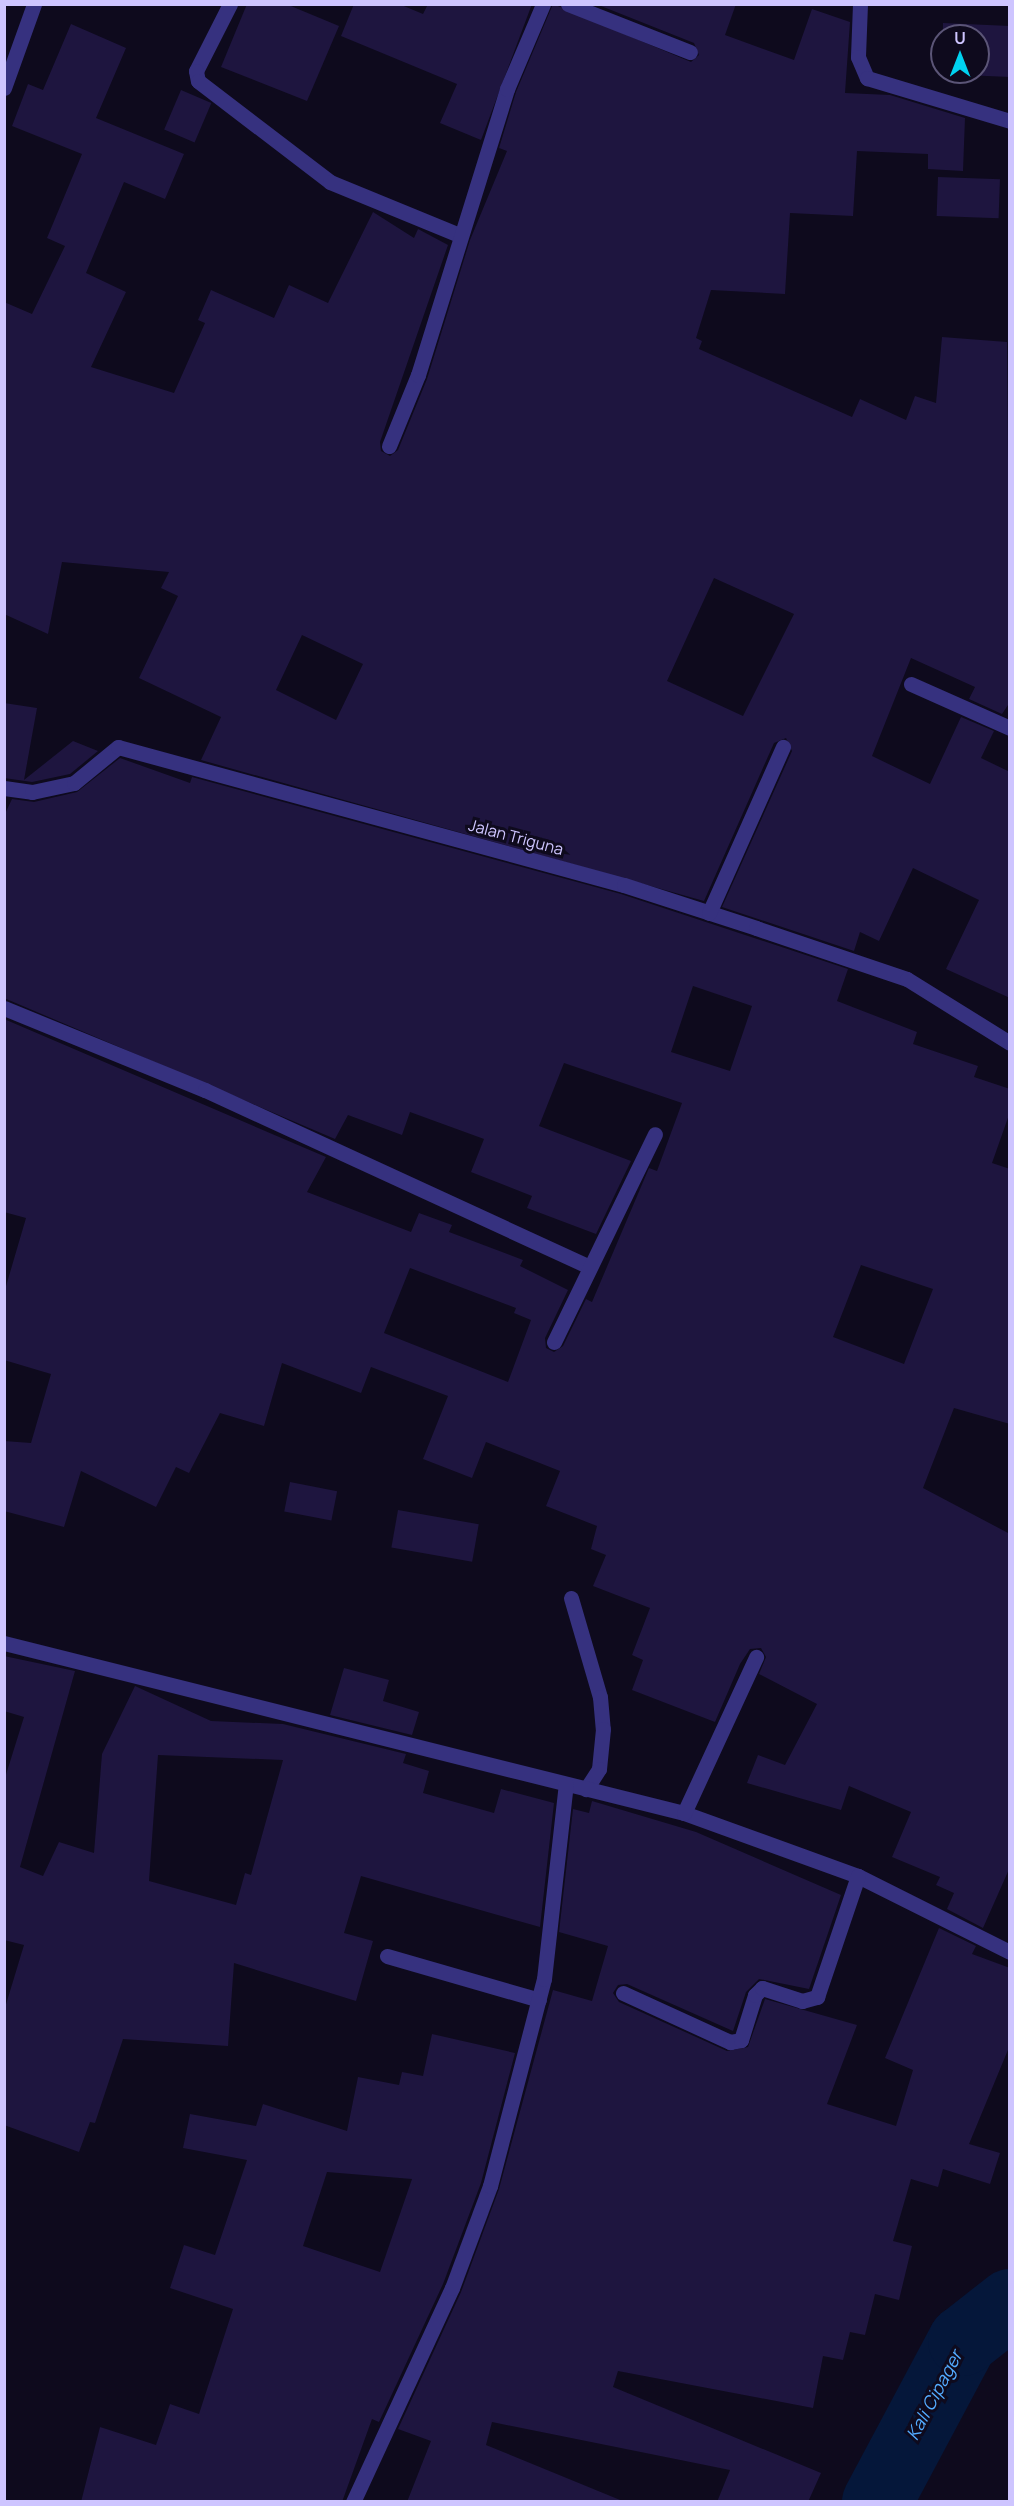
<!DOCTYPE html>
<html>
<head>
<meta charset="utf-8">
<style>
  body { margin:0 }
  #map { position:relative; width:1014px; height:2506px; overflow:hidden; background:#0e0a1d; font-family:Manrope,sans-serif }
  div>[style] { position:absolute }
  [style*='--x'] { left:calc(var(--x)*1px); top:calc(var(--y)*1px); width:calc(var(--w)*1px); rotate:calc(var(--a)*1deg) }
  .river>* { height:70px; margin:-35px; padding:0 35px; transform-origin:35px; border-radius:35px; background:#05173a }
  .building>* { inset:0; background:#1e153f; transform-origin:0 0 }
  .minor>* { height:15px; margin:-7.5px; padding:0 7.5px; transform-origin:7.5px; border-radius:7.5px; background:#36317f }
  span { translate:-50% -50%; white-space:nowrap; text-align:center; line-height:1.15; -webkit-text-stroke:6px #0e0a1d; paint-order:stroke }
  .street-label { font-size:16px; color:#cec5ff }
  .water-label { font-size:18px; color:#53abff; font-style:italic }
  .frame { position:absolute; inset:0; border:6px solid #cec5ff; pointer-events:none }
  .north { position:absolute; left:930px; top:24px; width:60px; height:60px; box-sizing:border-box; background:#0e0a1d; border:2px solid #5b5577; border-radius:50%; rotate:0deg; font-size:16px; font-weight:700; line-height:24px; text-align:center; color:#cec5ff }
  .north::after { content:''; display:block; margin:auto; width:21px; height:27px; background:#00d2f0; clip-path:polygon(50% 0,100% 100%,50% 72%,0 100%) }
</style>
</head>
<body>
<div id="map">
  <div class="river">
    <i style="--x:877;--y:2502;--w:183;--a:-61.9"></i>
    <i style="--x:963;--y:2341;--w:60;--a:-38.2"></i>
  </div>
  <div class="building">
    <i style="clip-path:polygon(247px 4px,286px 4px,339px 26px,307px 101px,221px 67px)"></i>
    <i style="clip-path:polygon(354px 4px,399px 4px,423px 14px,428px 4px,532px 4px,481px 140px,440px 123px,457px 84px,341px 36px)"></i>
    <i style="clip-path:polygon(evenodd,553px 4px,691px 62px,699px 55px,694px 43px,596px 4px,736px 4px,725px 35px,794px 60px,812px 9px,850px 22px,845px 93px,890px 95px,965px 118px,963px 171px,928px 169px,928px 154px,857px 151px,853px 216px,790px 213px,785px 294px,711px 290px,696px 338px,702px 341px,699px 349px,852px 417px,860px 399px,906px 420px,915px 396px,936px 403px,942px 337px,1007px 342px,1010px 702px,1002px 714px,969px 699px,975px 687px,911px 658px,872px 756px,930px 784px,961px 717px,994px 731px,981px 758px,1010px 772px,1010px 998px,946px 969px,979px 900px,913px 868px,879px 941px,860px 932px,854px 951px,722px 907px,792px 751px,786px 738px,774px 743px,704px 901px,201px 760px,221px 717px,139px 678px,178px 596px,161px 588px,169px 572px,62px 562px,48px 634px,4px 614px,4px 302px,32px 314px,65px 246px,47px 238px,82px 154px,12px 126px,28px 84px,43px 90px,71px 24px,126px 48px,96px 118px,184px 154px,165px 199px,124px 182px,86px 273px,126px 292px,91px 367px,174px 393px,205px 323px,198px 320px,211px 290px,274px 318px,289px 285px,328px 303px,373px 212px,414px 238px,418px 229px,448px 245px,380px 442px,381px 451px,390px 456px,398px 450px,427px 379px,470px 240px,507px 151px,499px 148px,516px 92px,553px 4px,714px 578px,794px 614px,743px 716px,667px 681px,714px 578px,553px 4px,302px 635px,363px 664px,336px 720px,276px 690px,302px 635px)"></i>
    <i style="clip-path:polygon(943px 23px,1010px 26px,1010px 77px,941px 74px,942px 60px,942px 72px,978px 72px,978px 36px,943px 36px)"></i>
    <i style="left:181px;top:90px;width:33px;height:43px;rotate:23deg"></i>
    <i style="left:938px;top:177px;width:62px;height:39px;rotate:2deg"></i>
    <i style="clip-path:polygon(4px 703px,37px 708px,24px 780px,73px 741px,98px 751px,70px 774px,32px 782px,4px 778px)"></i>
    <i style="clip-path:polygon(evenodd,120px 758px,190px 783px,192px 777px,621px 894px,848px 969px,837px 1001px,917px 1032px,913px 1044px,978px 1066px,974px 1077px,1010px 1089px,1010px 1112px,992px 1163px,1010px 1169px,1010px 1424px,954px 1408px,923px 1488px,1010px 1534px,1010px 1867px,983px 1928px,947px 1909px,954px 1893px,936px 1885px,940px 1877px,892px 1857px,911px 1812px,849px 1786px,841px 1810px,747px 1783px,758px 1755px,785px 1765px,817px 1704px,759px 1674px,766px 1657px,761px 1648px,750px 1649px,740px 1664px,715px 1722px,632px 1690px,643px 1660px,632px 1655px,650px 1608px,593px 1586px,606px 1555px,591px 1549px,597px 1526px,546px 1506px,560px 1471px,486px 1442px,472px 1478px,423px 1459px,448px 1396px,371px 1367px,361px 1393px,282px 1363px,264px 1426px,220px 1413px,189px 1473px,176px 1467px,156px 1507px,81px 1471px,64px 1527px,4px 1511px,4px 1441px,31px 1443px,51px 1374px,4px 1360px,4px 1293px,26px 1218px,4px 1212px,4px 1019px,326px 1157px,307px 1192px,411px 1232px,419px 1213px,452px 1225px,449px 1232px,523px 1260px,520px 1266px,568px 1290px,545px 1338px,546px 1348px,554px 1352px,563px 1346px,586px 1299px,592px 1302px,649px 1168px,657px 1171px,682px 1103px,564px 1063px,539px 1126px,631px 1161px,596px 1234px,527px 1208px,532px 1196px,471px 1172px,484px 1139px,410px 1112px,402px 1135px,348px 1115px,335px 1139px,4px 998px,4px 816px,12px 799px,34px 802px,77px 792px,120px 758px,693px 986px,752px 1006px,730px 1071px,671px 1052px,693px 986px,120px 758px,861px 1265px,933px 1289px,904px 1364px,833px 1337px,861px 1265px,120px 758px,410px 1268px,516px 1308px,514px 1313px,531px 1320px,508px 1382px,384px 1333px,410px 1268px)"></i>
    <i style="left:290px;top:1482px;width:48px;height:30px;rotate:11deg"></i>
    <i style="left:398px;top:1510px;width:82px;height:38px;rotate:10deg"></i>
    <i style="clip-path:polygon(evenodd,4px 1656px,75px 1671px,20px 1867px,43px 1876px,59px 1842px,94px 1853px,102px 1754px,135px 1686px,211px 1721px,283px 1724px,406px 1754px,403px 1763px,429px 1771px,423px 1793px,494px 1813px,501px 1789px,554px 1803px,540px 1927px,361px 1876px,344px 1933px,373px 1941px,356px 2001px,234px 1963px,228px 2046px,123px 2039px,95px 2123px,90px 2122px,79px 2152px,4px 2125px,4px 2011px,24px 1945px,4px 1940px,4px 1781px,24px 1717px,4px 1711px,4px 1656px,158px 1755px,283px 1760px,251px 1875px,245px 1873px,236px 1905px,149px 1881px,158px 1755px)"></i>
    <i style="clip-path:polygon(344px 1668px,389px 1680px,383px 1701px,419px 1712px,412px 1735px,330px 1715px)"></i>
    <i style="clip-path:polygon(592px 1801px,696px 1832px,841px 1895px,809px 1989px,759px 1979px,746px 1992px,733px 2031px,627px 1984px,618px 1985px,613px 1993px,619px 2002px,727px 2051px,748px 2047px,765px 1999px,857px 2025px,827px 2104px,896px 2126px,913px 2070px,885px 2058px,939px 1928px,976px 1946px,972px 1954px,1010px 1968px,1010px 2045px,969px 2144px,1000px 2153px,990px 2184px,943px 2169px,938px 2187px,911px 2179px,893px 2241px,912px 2246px,899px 2300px,875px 2294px,865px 2335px,850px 2332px,843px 2360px,823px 2356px,813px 2408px,618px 2371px,613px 2387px,821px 2473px,808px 2502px,717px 2502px,730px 2470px,492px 2422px,486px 2445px,625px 2502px,407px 2502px,431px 2441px,398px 2429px,461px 2292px,499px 2189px,553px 1990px,592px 2001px,608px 1946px,559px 1932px,573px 1809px,589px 1813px)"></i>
    <i style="clip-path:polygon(evenodd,432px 2034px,515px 2053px,481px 2183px,443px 2284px,379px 2422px,372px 2419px,342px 2502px,81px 2502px,100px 2427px,156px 2445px,170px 2404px,199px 2414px,233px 2309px,170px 2288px,184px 2245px,215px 2255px,247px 2160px,183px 2148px,190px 2114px,256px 2126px,263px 2104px,347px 2131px,358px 2077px,399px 2085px,402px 2072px,423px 2076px,432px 2034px,327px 2172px,412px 2179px,380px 2272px,303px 2246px,327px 2172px)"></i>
  </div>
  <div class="minor">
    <i style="--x:230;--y:4;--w:75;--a:116.9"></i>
    <i style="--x:196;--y:71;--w:10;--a:79"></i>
    <i style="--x:198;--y:81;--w:166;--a:37.4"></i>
    <i style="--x:330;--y:182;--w:139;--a:22.3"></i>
    <i style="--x:568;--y:4;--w:131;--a:21.5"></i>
    <i style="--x:860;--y:4;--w:53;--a:92.2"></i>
    <i style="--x:858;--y:57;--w:23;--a:67"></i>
    <i style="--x:867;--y:78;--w:149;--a:16.7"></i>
    <i style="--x:4;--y:88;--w:89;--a:-70.3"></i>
    <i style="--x:389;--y:446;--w:77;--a:-67.8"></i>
    <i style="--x:418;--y:375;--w:300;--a:-72.7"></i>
    <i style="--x:507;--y:89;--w:92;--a:-67"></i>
    <i style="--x:911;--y:684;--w:108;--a:24"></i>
    <i style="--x:4;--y:788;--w:28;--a:8"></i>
    <i style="--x:32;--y:792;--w:43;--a:-12.1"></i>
    <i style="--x:74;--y:783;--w:57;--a:-39.3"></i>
    <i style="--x:118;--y:747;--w:524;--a:15.26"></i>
    <i style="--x:624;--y:885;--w:139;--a:18"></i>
    <i style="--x:756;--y:928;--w:159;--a:18.7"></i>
    <i style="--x:907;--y:979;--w:121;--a:31.9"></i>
    <i style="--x:709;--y:913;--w:182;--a:-66"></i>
    <i style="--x:4;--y:1008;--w:217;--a:22.2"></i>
    <i style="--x:205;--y:1090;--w:423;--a:24.7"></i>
    <i style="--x:554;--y:1342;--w:231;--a:-64.1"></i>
    <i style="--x:571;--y:1598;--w:103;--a:73.7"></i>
    <i style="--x:600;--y:1697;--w:32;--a:85"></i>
    <i style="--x:603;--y:1729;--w:40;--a:95.7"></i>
    <i style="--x:599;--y:1769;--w:24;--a:123"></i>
    <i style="--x:4;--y:1643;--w:701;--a:14.04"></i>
    <i style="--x:684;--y:1813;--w:185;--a:19.9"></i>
    <i style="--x:858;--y:1876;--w:170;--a:26.6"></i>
    <i style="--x:684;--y:1813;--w:172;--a:-65.2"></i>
    <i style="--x:387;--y:1956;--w:158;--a:16.1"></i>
    <i style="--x:623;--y:1993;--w:118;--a:24.6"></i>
    <i style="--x:730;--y:2042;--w:11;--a:-10"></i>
    <i style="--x:741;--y:2040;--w:47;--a:-72.7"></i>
    <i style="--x:755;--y:1995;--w:10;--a:-45"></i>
    <i style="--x:762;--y:1988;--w:42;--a:18"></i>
    <i style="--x:802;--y:2001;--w:16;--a:-15"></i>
    <i style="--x:817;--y:1997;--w:128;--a:-71.3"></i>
    <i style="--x:353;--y:2502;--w:236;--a:-65.2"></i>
    <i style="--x:452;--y:2288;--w:109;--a:-69.6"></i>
    <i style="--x:490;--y:2186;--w:214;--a:-75.4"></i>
    <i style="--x:544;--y:1979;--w:196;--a:-83.6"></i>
  </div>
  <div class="street-label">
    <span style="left:516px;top:837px;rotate:15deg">Jalan Triguna</span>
  </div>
  <div class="water-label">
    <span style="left:934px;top:2395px;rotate:-62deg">Kali Cipager</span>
  </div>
  <div class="frame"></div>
  <div class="north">U</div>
</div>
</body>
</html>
